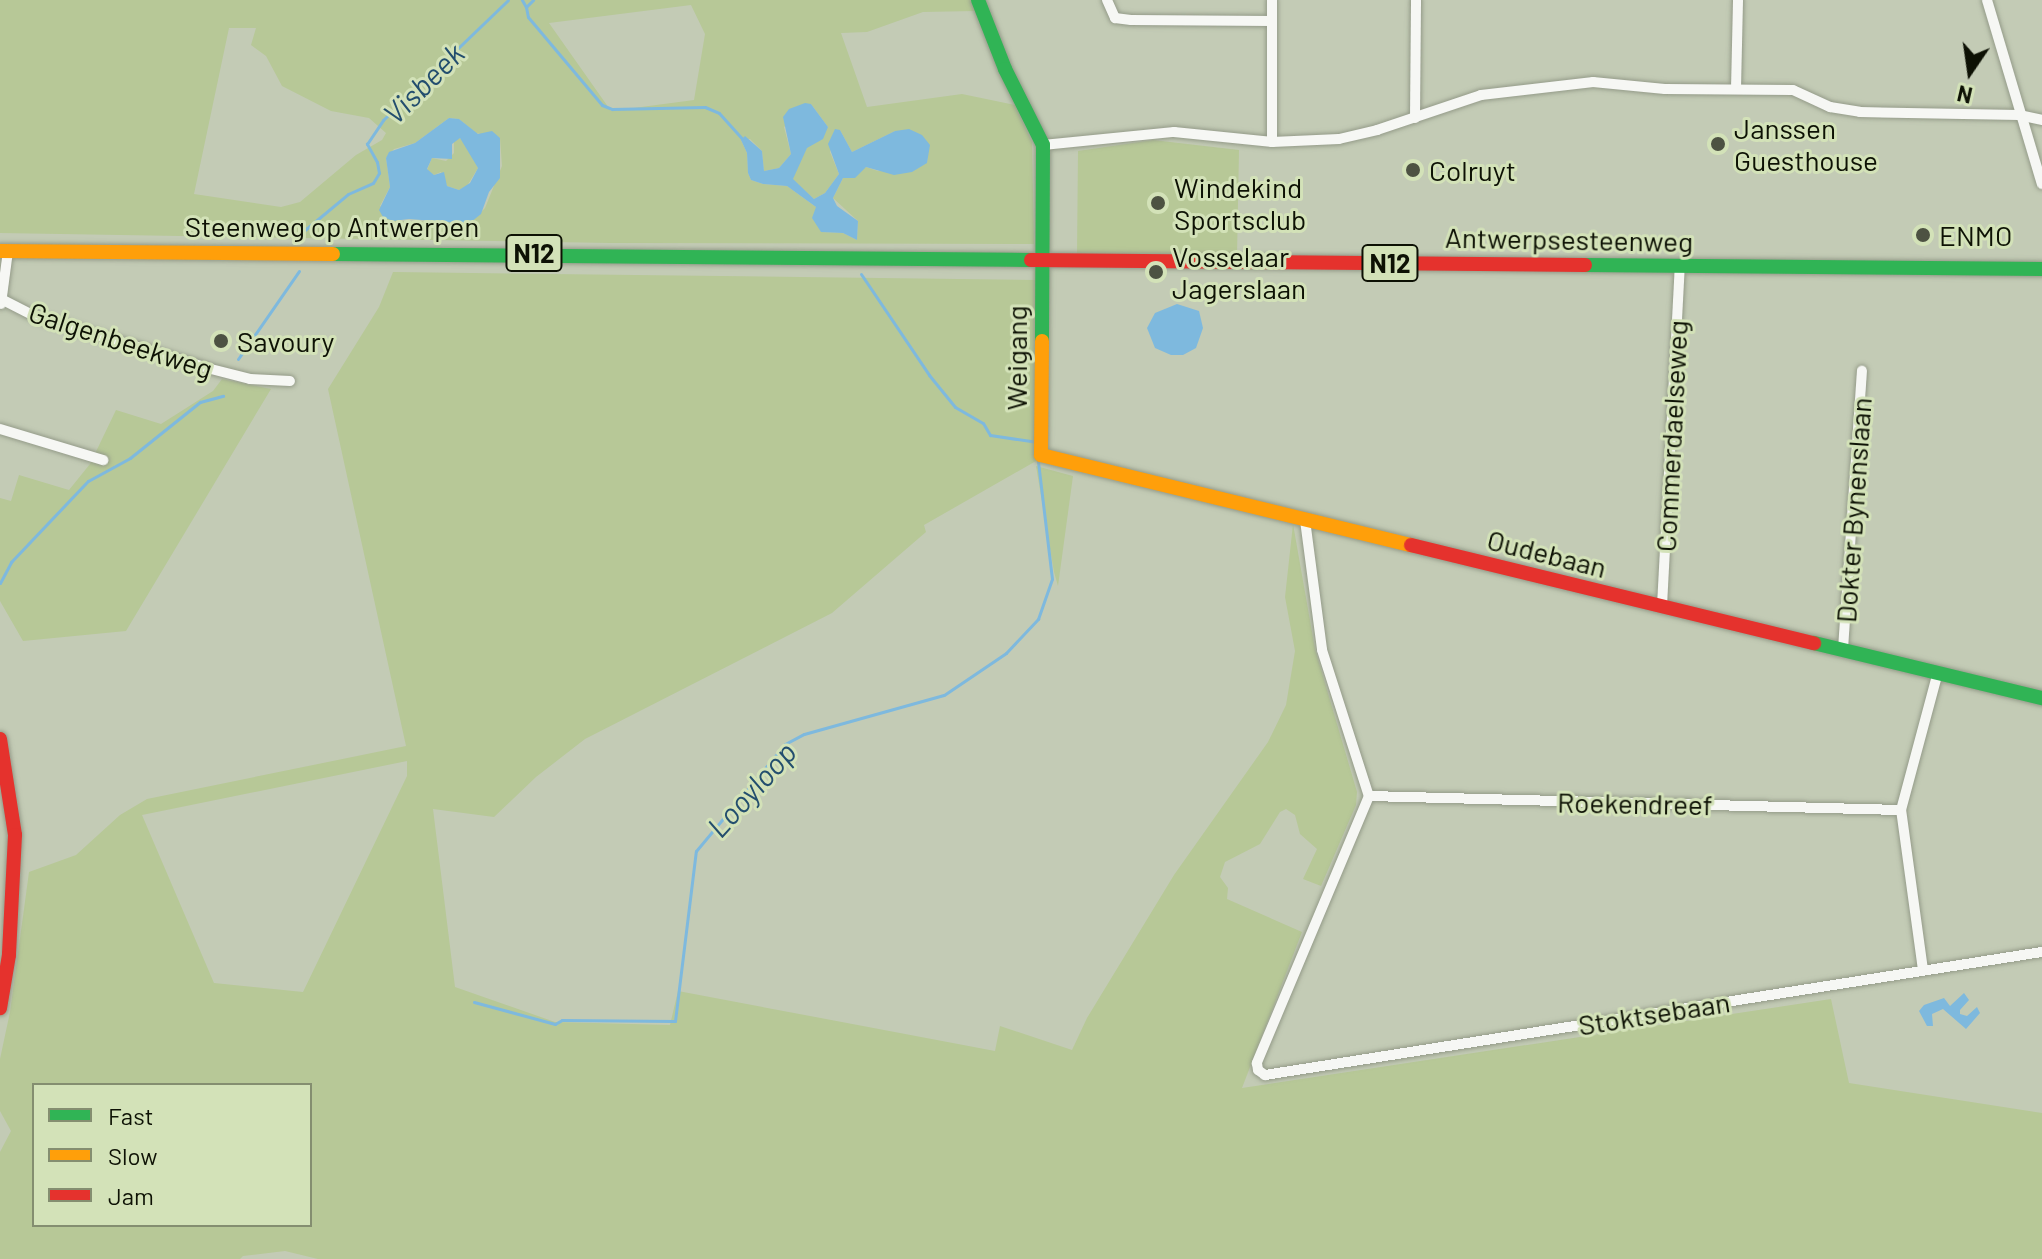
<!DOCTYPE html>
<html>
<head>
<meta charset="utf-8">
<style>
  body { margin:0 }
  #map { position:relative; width:2042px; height:1259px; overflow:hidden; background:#c3cbb5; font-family:Barlow,sans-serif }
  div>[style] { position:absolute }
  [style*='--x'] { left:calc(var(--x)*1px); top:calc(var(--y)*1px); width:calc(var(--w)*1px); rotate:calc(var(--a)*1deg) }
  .green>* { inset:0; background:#b7c897 }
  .water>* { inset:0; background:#7eb9de }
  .stream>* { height:3px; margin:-1.5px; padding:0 1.5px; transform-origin:1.5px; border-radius:1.5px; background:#7eb9de }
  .roads { filter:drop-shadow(0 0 2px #949b89) drop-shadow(0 0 2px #949b89) }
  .street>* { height:10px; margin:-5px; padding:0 5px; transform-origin:5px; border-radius:5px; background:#f6f7f4 }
  .fast>* { height:14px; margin:-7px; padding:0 7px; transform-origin:7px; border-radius:7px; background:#30b455 }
  .slow>* { height:14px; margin:-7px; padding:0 7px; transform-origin:7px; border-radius:7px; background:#ff9f0a }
  .jam>* { height:14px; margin:-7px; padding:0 7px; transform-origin:7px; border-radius:7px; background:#e5322d }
  .dots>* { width:22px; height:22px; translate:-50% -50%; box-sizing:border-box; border:4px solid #d3e2b8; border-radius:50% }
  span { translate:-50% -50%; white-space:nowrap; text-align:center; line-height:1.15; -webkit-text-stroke:6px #d3e2b8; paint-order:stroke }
  .shield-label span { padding:2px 6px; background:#d3e2b8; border:2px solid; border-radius:6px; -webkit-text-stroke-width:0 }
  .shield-label { font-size:26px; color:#0d1104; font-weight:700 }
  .poi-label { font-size:28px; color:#0d1104 }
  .left { translate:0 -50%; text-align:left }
  .street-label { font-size:28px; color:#0d1104 }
  .water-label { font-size:30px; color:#234e6e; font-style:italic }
  .legend { position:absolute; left:32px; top:1083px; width:280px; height:144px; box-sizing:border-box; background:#d3e2b8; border:2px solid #848e70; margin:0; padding:10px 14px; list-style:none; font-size:24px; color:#0d1104 }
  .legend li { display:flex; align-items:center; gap:16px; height:40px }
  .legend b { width:40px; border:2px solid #848e70 }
  .north { position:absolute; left:1930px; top:32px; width:80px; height:80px; -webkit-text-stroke:6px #d3e2b8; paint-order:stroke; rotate:193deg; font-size:22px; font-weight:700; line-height:32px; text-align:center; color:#0d1104 }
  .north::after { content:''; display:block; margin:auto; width:28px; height:36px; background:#0d1104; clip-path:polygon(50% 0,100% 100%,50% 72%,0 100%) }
</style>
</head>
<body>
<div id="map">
  <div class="green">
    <i style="clip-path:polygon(evenodd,0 0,971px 0,975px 11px,923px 12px,867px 32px,841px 33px,867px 107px,962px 94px,1015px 105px,1032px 142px,1034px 244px,610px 243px,0 233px,0 0,691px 5px,705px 34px,694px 100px,611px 111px,549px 23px,691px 5px,0 0,229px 28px,256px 28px,251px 45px,266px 56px,282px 86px,331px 111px,369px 118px,386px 133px,382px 140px,356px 155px,300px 202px,281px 207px,194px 194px,229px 28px,0 0,811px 104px,828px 127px,807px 147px,792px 179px,814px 199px,825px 193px,839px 174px,830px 152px,840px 130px,852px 152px,895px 131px,929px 145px,927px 163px,878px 171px,866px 167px,843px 178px,833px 198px,858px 221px,857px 240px,843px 233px,821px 232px,816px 207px,787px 186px,763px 184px,751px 180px,748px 173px,747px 153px,741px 140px,750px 139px,762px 151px,764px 171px,779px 168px,791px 154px,784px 127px,811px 104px,0 0,449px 118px,459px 119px,476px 133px,500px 138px,502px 166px,485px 208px,471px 222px,401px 221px,380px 206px,390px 187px,386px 158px,394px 149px,415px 143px,449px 118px)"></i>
    <i style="clip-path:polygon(459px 137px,469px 148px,478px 168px,467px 186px,459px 190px,447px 186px,441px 172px,434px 175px,427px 170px,432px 158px,446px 161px,454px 153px,454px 139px)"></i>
    <i style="clip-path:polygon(1153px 140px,1239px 150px,1237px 256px,1077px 255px,1078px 151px)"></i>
    <i style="clip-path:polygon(evenodd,393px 272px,1036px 280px,1036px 461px,924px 525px,926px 532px,832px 613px,585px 739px,536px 777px,494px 817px,433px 809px,455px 987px,555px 1022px,670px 1025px,678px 991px,995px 1051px,1000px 1026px,1072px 1050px,1087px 1018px,1174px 875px,1268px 742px,1286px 705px,1295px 651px,1285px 597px,1293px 524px,1315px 649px,1357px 792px,1356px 805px,1321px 886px,1303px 879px,1317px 849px,1300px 834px,1295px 815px,1286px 809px,1280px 812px,1260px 844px,1225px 862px,1220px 877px,1228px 888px,1227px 899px,1302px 932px,1242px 1088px,1831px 999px,1849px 1083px,2042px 1113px,2042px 1259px,318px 1259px,285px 1251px,243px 1256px,240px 1259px,0 1259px,0 1152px,11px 1131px,0 1111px,0 1059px,10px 1012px,29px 872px,76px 855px,120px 815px,147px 799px,406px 746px,328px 389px,379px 307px,393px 272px,407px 761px,407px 776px,303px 992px,214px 983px,142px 815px,407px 761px,393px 272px,34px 1085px,310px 1085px,310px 1225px,34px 1225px,34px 1085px)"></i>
    <i style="clip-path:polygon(222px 379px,271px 389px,126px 631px,23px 641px,0 601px,0 498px,11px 501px,19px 475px,69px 490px,90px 464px,116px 410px,161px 424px,213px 391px)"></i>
    <i style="clip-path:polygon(1036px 466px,1073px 476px,1058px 586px,1054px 572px)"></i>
  </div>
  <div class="water">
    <i style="clip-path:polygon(805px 103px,811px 104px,828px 127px,823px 139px,807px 148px,793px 179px,814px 199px,825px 193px,839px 174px,828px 144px,835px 129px,840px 130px,852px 152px,895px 131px,909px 129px,922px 135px,930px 145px,927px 163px,912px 172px,894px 175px,866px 167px,855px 178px,843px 178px,833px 198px,837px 206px,858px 221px,857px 240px,843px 233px,821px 232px,812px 218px,816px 207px,787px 186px,763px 184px,751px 180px,748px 173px,747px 153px,741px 140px,745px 136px,762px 151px,764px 171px,779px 168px,791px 154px,783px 117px,789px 109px)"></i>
    <i style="clip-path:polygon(evenodd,449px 118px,459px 119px,478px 134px,492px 131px,500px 138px,500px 178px,489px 192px,481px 214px,471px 222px,459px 223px,409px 219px,393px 221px,383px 217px,379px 210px,390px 187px,386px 158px,389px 152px,415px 143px,449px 118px,460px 138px,478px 168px,470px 183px,459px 190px,447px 186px,444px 172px,434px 175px,427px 169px,432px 158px,452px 159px,452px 144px,460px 138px)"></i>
    <i style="clip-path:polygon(1177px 304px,1199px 311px,1203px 328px,1196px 348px,1183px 355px,1171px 355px,1155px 348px,1147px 328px,1155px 313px)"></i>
    <i style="clip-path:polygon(1964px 993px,1969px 1000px,1960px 1010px,1960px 1014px,1967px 1016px,1977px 1007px,1980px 1013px,1966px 1029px,1943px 1009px,1932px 1014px,1933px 1026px,1927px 1026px,1919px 1011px,1924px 1005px,1944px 998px,1950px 1006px)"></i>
  </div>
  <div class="stream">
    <i style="--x:522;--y:0;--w:8;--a:60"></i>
    <i style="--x:526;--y:7;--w:10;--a:-45"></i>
    <i style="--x:526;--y:7;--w:10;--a:79"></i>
    <i style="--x:528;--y:17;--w:115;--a:49.9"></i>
    <i style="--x:602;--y:105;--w:11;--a:22"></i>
    <i style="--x:612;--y:109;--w:93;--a:-1.2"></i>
    <i style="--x:705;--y:107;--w:15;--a:23"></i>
    <i style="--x:719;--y:113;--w:38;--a:48"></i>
    <i style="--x:300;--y:234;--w:62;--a:-39.8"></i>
    <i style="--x:348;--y:194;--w:27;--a:-24"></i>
    <i style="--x:373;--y:183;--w:12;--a:-59"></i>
    <i style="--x:379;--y:173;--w:11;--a:-100"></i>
    <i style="--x:377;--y:162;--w:21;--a:-119"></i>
    <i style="--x:367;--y:144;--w:29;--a:-56"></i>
    <i style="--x:383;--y:120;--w:173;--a:-43.8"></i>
    <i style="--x:861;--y:274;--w:122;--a:56"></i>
    <i style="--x:929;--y:375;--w:41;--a:50.9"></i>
    <i style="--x:955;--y:407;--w:32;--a:30"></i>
    <i style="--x:983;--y:423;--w:14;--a:60"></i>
    <i style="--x:990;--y:435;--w:48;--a:8.5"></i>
    <i style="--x:238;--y:359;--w:107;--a:-55.3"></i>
    <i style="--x:0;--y:583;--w:24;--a:-62"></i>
    <i style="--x:11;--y:562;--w:112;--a:-46.5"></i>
    <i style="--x:88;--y:481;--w:48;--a:-28.7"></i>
    <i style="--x:130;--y:458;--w:90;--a:-38.7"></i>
    <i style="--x:200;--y:402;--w:24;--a:-15"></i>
    <i style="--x:474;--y:1002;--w:84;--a:15.2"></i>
    <i style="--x:555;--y:1024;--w:8;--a:-30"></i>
    <i style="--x:562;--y:1020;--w:113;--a:0.5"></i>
    <i style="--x:675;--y:1021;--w:171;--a:-83"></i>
    <i style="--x:696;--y:851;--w:139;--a:-50.2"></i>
    <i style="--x:785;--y:744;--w:21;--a:-28"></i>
    <i style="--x:804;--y:734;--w:145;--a:-15.6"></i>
    <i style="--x:944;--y:695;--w:75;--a:-34.1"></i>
    <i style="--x:1006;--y:653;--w:47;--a:-46.7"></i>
    <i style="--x:1038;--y:619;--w:42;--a:-70.7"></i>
    <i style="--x:1052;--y:579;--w:119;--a:-96.8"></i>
  </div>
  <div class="roads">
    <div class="street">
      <i style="--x:1107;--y:0;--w:20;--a:66"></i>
      <i style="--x:1115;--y:18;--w:16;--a:7"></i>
      <i style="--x:1131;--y:20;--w:141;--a:0.4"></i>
      <i style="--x:1272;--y:0;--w:142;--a:90"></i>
      <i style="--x:1987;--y:0;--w:192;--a:73.4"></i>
      <i style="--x:1736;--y:89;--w:89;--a:-88.7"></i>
      <i style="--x:1415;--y:118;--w:118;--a:-89.5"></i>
      <i style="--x:1043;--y:145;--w:132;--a:-5.7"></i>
      <i style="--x:1174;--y:132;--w:99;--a:5.8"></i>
      <i style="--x:1272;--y:142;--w:67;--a:-2.6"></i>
      <i style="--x:1339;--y:139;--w:39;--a:-13"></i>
      <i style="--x:1377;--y:130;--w:110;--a:-18.6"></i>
      <i style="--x:1481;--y:95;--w:113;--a:-6.6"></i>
      <i style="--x:1593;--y:82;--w:72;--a:5.6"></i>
      <i style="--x:1665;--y:89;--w:128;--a:0.4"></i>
      <i style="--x:1793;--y:90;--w:41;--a:24.7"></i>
      <i style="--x:1830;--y:107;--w:30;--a:9"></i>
      <i style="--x:1860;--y:112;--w:159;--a:1.1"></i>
      <i style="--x:2019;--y:115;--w:24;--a:12"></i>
      <i style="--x:3;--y:300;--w:38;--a:27"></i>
      <i style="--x:37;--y:317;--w:182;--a:16.6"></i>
      <i style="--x:211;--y:369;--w:40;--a:14.4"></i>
      <i style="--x:250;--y:379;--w:40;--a:2.9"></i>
      <i style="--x:1;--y:304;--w:53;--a:-82.5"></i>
      <i style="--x:0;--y:429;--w:108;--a:16.8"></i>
      <i style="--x:1305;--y:520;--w:131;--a:82.5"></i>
      <i style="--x:1322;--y:650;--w:153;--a:72.2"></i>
      <i style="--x:1662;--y:606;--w:340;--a:-87"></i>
      <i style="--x:1843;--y:649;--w:279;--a:-86.1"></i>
      <i style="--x:1369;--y:796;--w:290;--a:112.8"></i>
      <i style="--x:1257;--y:1063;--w:7;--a:82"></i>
      <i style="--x:1258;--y:1070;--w:9;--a:36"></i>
      <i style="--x:1265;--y:1075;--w:787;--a:-9"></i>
      <i style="--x:1369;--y:796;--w:532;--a:1.51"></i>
      <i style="--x:1923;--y:970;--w:162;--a:-97.8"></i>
      <i style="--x:1901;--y:810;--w:143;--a:-75"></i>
    </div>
    <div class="fast">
      <i style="--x:978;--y:0;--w:74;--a:68.6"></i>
      <i style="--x:1005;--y:69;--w:85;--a:63.4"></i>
      <i style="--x:1043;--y:145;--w:196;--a:90.3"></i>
      <i style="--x:333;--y:254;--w:698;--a:0.49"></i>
      <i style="--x:1585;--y:265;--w:457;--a:0.5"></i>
      <i style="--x:1814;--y:643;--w:235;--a:13.6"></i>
    </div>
    <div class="slow">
      <i style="--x:0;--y:251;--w:333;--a:0.5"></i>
      <i style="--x:1042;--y:341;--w:114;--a:90.5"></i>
      <i style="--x:1041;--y:455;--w:381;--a:13.7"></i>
    </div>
    <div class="jam">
      <i style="--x:1031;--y:260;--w:554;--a:0.52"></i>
      <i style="--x:1411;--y:545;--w:415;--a:13.7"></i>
      <i style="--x:0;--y:739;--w:97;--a:81.1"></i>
      <i style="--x:15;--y:835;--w:120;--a:92.9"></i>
      <i style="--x:9;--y:955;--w:54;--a:99.6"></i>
    </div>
  </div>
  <div class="dots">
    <i style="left:1718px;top:144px;background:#4d5242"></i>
    <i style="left:1413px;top:170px;background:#4d5242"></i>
    <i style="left:1158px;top:203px;background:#4d5242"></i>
    <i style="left:1923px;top:235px;background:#4d5242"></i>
    <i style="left:1156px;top:272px;background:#4d5242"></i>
    <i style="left:221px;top:341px;background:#4d5242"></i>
  </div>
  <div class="shield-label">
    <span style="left:534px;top:253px">N12</span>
    <span style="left:1390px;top:263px">N12</span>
  </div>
  <div class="poi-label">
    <span class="left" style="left:1734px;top:144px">Janssen<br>Guesthouse</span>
    <span class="left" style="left:1429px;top:170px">Colruyt</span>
    <span class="left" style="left:1174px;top:203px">Windekind<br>Sportsclub</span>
    <span class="left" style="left:1939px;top:235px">ENMO</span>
    <span class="left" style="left:1172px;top:272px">Vosselaar<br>Jagerslaan</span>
    <span class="left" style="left:237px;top:341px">Savoury</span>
  </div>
  <div class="street-label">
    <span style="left:332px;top:226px">Steenweg op Antwerpen</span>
    <span style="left:1569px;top:239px;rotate:1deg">Antwerpsesteenweg</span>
    <span style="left:121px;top:340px;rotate:18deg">Galgenbeekweg</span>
    <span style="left:1016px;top:358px;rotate:-90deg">Weigang</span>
    <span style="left:1671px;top:436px;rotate:-87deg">Commerdaelseweg</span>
    <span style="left:1853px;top:510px;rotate:-86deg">Dokter Bynenslaan</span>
    <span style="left:1547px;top:553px;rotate:14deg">Oudebaan</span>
    <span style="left:1635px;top:803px;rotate:1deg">Roekendreef</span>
    <span style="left:1654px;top:1013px;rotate:-9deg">Stoktsebaan</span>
  </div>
  <div class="water-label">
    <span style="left:423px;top:83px;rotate:-45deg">Visbeek</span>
    <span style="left:751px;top:789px;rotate:-48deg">Looyloop</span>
  </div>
  <ul class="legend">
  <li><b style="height:10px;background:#30b455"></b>Fast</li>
  <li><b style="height:10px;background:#ff9f0a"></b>Slow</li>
  <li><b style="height:10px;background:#e5322d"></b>Jam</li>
  </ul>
  <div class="north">N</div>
</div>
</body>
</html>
